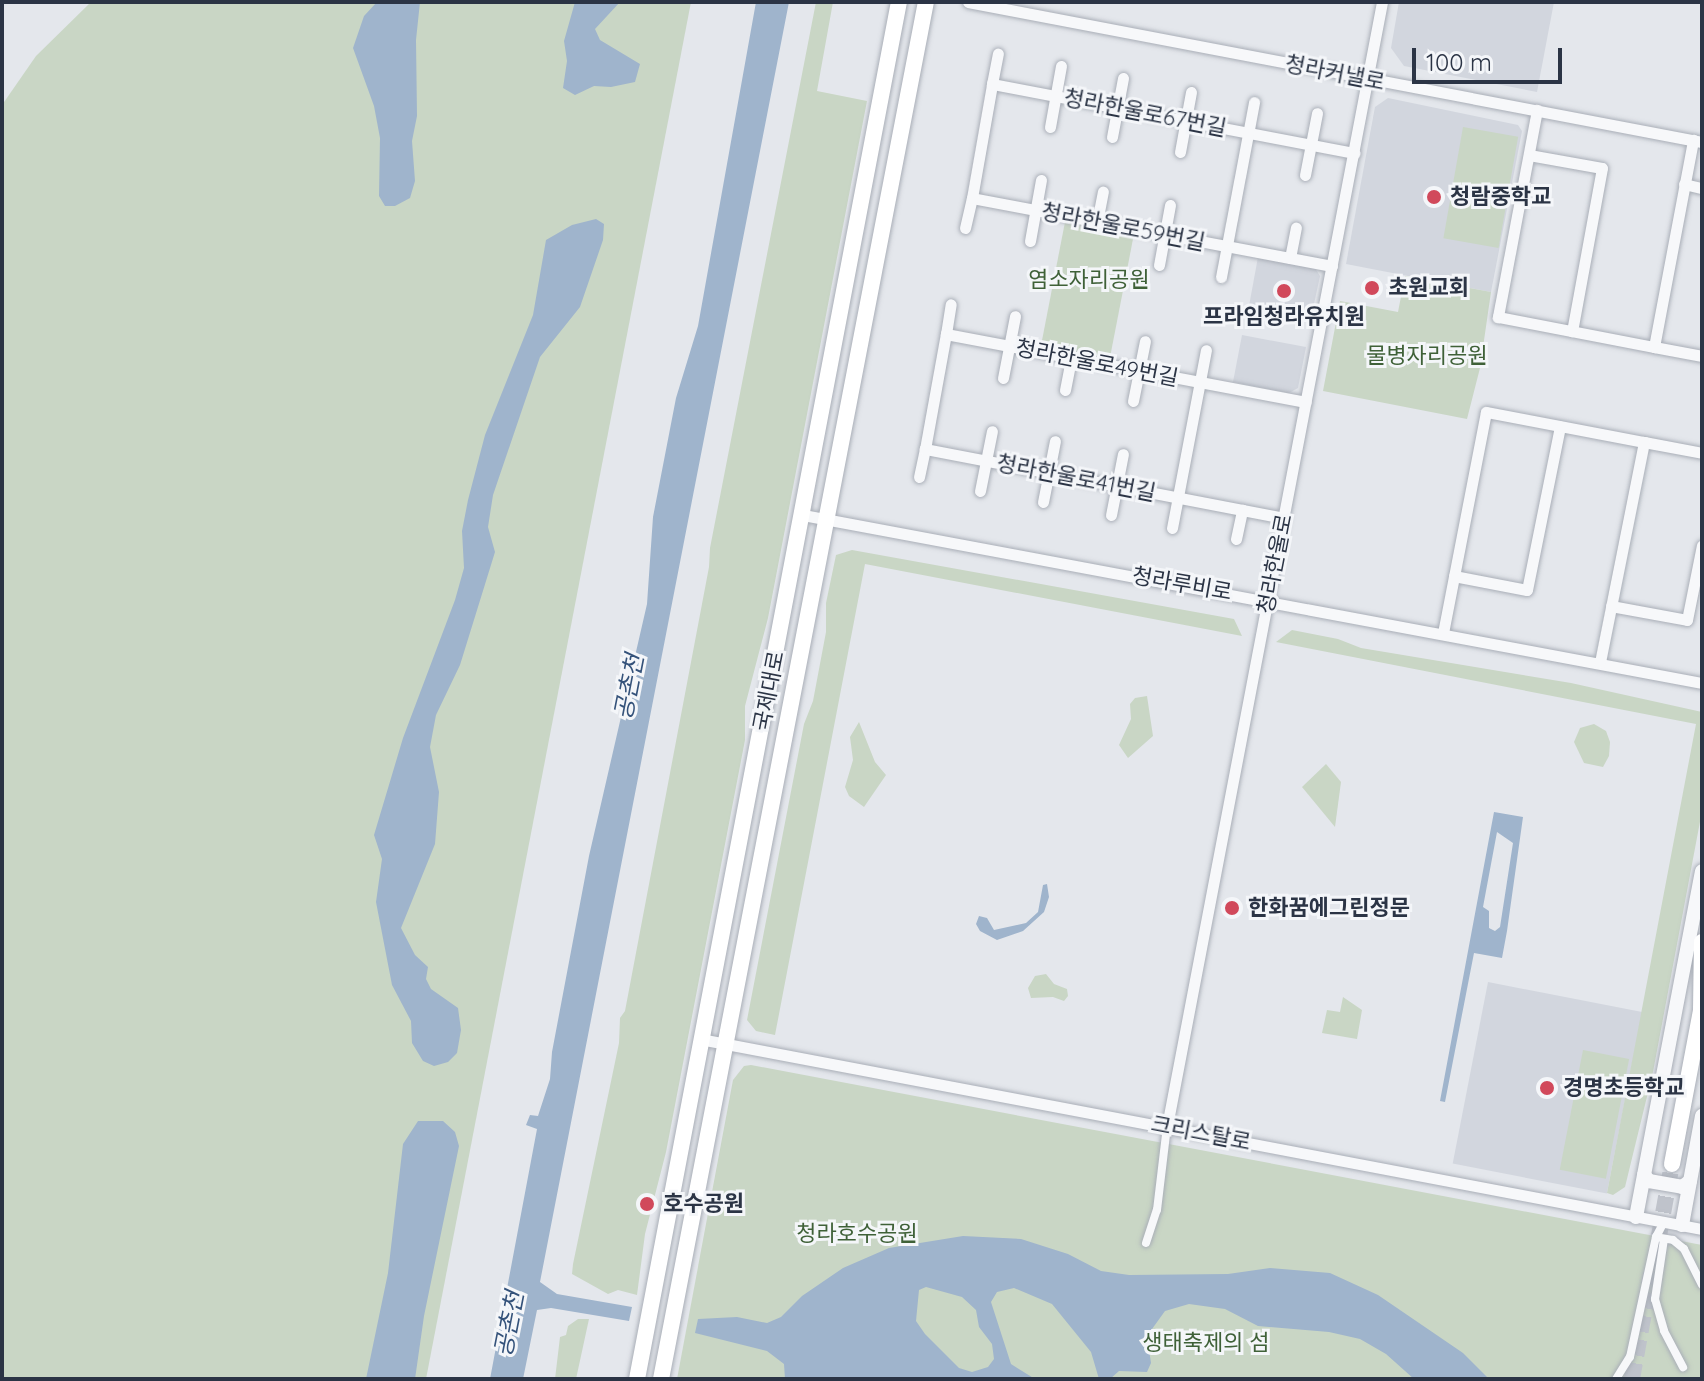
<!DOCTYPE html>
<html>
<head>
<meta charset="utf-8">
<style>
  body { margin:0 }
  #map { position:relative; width:1704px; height:1381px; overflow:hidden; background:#e4e7ec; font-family:Quicksand,"Noto Sans KR",sans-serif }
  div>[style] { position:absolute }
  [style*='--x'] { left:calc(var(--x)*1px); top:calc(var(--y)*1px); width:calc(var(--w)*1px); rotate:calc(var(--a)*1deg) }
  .built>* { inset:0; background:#d2d6de; transform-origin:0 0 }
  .green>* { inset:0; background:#c9d6c5; transform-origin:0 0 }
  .water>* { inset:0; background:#9fb4cc }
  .secondary-tunnel>* { height:16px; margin-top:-8px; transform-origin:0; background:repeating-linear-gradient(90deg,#bfc3cb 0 16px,transparent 0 24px) }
  .roads { filter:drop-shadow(0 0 2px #a9aeb7) drop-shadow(0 0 2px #a9aeb7) }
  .pedestrian>* { height:8px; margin:-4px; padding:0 4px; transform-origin:4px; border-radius:4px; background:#f7f8fa }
  .minor>* { height:11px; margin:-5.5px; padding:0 5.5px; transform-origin:5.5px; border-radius:5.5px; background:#f7f8fa }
  .tertiary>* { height:14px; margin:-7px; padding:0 7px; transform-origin:7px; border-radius:7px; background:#f7f8fa }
  .secondary>* { height:16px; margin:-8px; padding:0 8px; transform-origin:8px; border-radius:8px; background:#fff }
  .dots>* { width:22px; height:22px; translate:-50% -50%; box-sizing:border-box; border:4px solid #f4f6f9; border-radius:50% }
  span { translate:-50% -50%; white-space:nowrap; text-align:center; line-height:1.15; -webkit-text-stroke:6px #f4f6f9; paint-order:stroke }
  .street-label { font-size:22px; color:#2b3445 }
  .poi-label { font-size:22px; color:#2b3445; font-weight:700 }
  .left { translate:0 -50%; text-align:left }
  .park-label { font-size:22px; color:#3f6138 }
  .water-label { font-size:24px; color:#34527a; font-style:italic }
  .frame { position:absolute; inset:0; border:4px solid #2b3445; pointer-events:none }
  .scale { position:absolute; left:1412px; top:48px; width:150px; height:36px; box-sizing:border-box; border:4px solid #2b3445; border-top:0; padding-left:10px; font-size:24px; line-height:28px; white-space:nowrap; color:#2b3445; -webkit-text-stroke:6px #f4f6f9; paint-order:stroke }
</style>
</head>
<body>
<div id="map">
  <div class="built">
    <i style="clip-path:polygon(1399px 2px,1554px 2px,1537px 92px,1404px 66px,1391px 48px)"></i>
    <i style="clip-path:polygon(1388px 98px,1518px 125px,1522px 131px,1491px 292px,1346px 264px,1375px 107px)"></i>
    <i style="clip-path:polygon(1258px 257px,1315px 268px,1320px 276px,1311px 318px,1249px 306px)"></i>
    <i style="clip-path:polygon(1242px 335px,1306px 347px,1298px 388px,1289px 393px,1233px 382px)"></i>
    <i style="left:1488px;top:982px;width:157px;height:185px;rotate:11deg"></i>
  </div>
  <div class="green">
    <i style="clip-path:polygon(91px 2px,691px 2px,426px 1379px,2px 1379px,2px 105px,36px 56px)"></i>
    <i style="clip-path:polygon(816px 2px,833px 2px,817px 91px,867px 101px,768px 618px,745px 706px,745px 740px,666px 1152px,645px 1234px,637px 1295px,618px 1290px,608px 1294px,572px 1274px,573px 1264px,619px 1043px,620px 1018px,625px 1011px,709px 567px,710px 548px)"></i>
    <i style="left:1463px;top:127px;width:56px;height:113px;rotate:10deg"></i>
    <i style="left:1065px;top:222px;width:70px;height:127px;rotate:11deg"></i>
    <i style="clip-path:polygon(1405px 276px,1491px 292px,1480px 368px,1467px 419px,1323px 391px,1340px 301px,1398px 312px)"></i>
    <i style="clip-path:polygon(852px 550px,1234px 619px,1242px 636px,865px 564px,775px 1035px,756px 1031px,747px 1020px,804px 724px,813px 701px,826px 632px,826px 603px,836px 555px)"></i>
    <i style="clip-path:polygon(1292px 630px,1338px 639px,1361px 648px,1571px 683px,1702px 712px,1702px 811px,1653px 1072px,1625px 1187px,1613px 1195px,1607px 1193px,1696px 724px,1276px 642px)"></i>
    <i style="clip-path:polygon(1147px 696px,1153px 736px,1128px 758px,1119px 745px,1131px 719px,1130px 704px,1135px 698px)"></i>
    <i style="clip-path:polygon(859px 722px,875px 762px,886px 775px,864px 807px,849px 796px,845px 787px,853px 760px,850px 737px)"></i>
    <i style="clip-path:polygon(1594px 724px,1606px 731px,1610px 742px,1609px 756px,1603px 767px,1584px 763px,1574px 742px,1580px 728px)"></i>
    <i style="clip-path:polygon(1326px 764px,1341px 782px,1335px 827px,1302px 787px)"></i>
    <i style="clip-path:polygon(1046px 974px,1054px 984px,1067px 989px,1068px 996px,1064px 1001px,1053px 997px,1031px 998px,1028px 988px,1035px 976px)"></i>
    <i style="clip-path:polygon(1343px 997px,1362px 1010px,1357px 1039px,1322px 1033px,1327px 1010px,1340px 1012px)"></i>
    <i style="left:1583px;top:1050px;width:47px;height:122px;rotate:11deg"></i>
    <i style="clip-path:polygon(751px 1065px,1702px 1245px,1702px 1379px,677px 1379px,733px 1080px,744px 1066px)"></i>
    <i style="clip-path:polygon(578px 1319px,589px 1319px,576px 1379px,555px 1379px,560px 1337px,566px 1335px,568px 1326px)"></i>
  </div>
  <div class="water">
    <i style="clip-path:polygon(377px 2px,420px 2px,416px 40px,417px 116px,412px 141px,415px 181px,410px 198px,395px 206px,385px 206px,379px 196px,380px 138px,374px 106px,353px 48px,364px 16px)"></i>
    <i style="clip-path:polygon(575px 2px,620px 2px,595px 29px,600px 40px,640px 64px,635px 82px,611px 87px,594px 86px,575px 95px,563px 88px,567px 61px,564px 41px)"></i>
    <i style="clip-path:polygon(756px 2px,789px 2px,540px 1282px,557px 1294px,632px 1307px,629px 1321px,551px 1308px,537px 1310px,523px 1379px,490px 1379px,537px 1129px,526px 1125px,530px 1115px,538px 1116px,550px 1079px,552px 1052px,589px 856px,647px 604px,653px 517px,676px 398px,698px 326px)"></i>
    <i style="clip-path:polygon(596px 219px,604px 224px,603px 240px,580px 307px,540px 357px,525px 401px,493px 495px,488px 527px,495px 552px,460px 665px,436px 715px,430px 747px,439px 792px,435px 844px,401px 928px,415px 955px,428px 967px,426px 979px,431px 989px,458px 1008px,461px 1030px,457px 1053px,448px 1062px,434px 1066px,423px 1061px,412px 1043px,411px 1021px,392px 985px,376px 902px,382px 859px,374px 835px,403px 738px,455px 600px,464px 568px,462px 531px,468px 500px,485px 435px,533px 315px,546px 240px,572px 225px)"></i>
    <i style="clip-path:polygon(evenodd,1494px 812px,1523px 817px,1507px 931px,1502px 958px,1474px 953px,1445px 1102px,1440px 1101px,1494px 812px,1497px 832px,1513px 843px,1500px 927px,1495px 931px,1489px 928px,1489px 911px,1483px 907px,1497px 832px)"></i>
    <i style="clip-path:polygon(1047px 884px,1049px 897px,1044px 912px,1023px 931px,997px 940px,980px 931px,976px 924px,979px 916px,987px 918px,994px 930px,1026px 923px,1038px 912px,1043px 885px)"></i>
    <i style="clip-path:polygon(418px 1121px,443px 1121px,455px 1132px,459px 1146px,424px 1316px,415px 1379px,366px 1379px,388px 1273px,403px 1144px)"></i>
    <i style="clip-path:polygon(evenodd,963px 1236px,1021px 1239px,1068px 1254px,1101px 1271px,1129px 1275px,1228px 1274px,1270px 1268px,1330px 1273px,1378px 1295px,1463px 1353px,1489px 1379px,1414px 1379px,1386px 1354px,1360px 1339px,1329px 1332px,1258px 1326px,1225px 1309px,1189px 1304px,1165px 1311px,1147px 1336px,1151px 1363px,1147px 1372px,1119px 1371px,1110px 1379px,1099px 1379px,1091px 1352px,1052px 1304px,1014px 1288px,997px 1292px,991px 1302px,1011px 1364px,1035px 1379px,785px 1379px,784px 1364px,767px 1351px,695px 1333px,698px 1319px,737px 1317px,767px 1323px,781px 1317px,802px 1296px,843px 1268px,889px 1248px,963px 1236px,926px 1287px,962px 1297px,976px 1310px,979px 1327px,992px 1344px,994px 1359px,988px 1367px,972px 1372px,959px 1368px,925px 1334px,916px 1321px,919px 1290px,926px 1287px)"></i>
  </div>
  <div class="secondary-tunnel">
    <i style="--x:1659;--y:1236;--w:73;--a:-79.8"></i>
    <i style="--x:1632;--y:1379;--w:107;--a:-79.7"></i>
  </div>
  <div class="roads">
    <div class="pedestrian">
      <i style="--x:1661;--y:1238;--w:12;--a:9"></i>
      <i style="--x:1673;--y:1240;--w:14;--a:39"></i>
      <i style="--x:1684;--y:1249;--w:40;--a:63.4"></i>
      <i style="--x:1664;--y:1239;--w:61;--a:98.5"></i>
      <i style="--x:1655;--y:1299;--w:33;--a:74"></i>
      <i style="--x:1664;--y:1331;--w:41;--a:62.2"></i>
      <i style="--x:1146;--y:1243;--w:35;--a:-72"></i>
      <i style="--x:1157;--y:1210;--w:85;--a:-83.2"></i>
      <i style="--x:1616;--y:1379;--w:26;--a:-58"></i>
      <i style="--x:1630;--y:1357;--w:123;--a:-77.8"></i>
      <i style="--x:1656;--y:1237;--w:17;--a:-62"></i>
    </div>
    <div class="minor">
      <i style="--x:968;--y:2;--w:747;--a:10.8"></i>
      <i style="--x:992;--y:84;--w:31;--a:-79"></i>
      <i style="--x:1537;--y:110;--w:211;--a:100.7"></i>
      <i style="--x:1498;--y:317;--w:159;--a:10.9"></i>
      <i style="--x:1654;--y:347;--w:211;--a:-79.3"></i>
      <i style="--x:1050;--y:127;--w:62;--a:-79.8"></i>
      <i style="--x:1112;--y:137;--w:60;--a:-79.4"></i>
      <i style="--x:1180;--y:152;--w:61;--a:-79.6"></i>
      <i style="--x:1529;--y:155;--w:74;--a:10.1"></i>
      <i style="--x:1602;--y:168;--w:166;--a:100.4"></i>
      <i style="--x:1305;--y:175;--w:63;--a:-79"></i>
      <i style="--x:1684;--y:184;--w:18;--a:13"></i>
      <i style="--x:1097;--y:222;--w:31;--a:-79"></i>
      <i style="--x:965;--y:228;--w:31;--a:-77"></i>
      <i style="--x:1030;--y:241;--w:62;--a:-79.8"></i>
      <i style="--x:1290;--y:258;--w:31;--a:-79"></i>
      <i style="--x:1159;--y:265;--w:61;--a:-79.6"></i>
      <i style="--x:1332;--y:266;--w:366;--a:-169.3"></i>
      <i style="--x:972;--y:198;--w:116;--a:-80"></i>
      <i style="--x:992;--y:84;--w:369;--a:10.8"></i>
      <i style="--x:1221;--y:277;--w:178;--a:-79.3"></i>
      <i style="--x:946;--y:334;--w:30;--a:-81"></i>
      <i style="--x:1654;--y:347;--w:49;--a:10.6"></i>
      <i style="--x:1003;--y:378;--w:63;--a:-79"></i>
      <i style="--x:1065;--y:390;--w:33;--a:-79"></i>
      <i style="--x:1133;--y:401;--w:61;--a:-78.7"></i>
      <i style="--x:1644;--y:442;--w:59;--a:10.7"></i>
      <i style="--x:919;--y:477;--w:29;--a:-78"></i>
      <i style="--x:980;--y:491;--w:61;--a:-78.7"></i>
      <i style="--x:1043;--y:502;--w:62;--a:-78.9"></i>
      <i style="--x:803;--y:515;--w:915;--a:10.59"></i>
      <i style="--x:1111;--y:515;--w:62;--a:-78.9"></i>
      <i style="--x:1284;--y:518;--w:366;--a:-169.1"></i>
      <i style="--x:925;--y:449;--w:117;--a:-79.7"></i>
      <i style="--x:946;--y:334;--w:366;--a:10.7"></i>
      <i style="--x:1172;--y:528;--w:181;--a:-79.2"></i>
      <i style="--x:1236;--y:539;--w:30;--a:-78"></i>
      <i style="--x:1454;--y:576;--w:74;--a:10.9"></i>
      <i style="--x:1527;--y:590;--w:167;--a:-78.6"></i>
      <i style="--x:1611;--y:606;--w:77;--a:10.4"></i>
      <i style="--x:1687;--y:620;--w:76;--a:-78.7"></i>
      <i style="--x:1443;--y:633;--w:225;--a:-79"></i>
      <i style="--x:1486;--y:412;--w:161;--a:10.8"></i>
      <i style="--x:1644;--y:442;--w:225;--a:101.3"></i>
      <i style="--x:700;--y:1039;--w:1020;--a:10.74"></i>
      <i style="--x:1167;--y:1126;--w:1144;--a:-79.17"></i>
    </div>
    <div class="tertiary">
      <i style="--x:1644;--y:1175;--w:8;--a:50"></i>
      <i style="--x:1649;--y:1181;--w:34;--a:10"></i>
      <i style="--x:1682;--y:1187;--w:10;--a:-37"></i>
      <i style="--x:1636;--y:1217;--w:352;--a:-79.2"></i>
      <i style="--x:1682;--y:1225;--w:111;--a:-79.6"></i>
    </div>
    <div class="secondary">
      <i style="--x:1701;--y:1010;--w:68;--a:-89.2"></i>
      <i style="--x:1672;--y:1164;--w:162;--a:-79.3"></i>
      <i style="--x:637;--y:1379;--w:1402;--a:-79.23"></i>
      <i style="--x:661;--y:1379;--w:1402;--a:-79.11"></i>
    </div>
  </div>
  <div class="dots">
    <i style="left:1434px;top:197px;background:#d1495b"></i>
    <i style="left:1372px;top:288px;background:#d1495b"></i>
    <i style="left:1284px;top:291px;background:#d1495b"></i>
    <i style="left:1232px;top:908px;background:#d1495b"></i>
    <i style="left:1547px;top:1088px;background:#d1495b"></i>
    <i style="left:647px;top:1204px;background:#d1495b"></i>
  </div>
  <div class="street-label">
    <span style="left:1335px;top:73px;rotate:11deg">청라커낼로</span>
    <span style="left:1145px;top:113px;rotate:11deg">청라한울로67번길</span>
    <span style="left:1123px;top:227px;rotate:11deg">청라한울로59번길</span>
    <span style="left:1097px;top:363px;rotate:11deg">청라한울로49번길</span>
    <span style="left:1076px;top:478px;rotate:11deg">청라한울로41번길</span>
    <span style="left:1275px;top:564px;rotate:-79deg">청라한울로</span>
    <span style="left:1182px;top:584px;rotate:10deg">청라루비로</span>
    <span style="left:769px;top:691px;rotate:-79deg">국제대로</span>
    <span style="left:1201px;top:1133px;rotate:11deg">크리스탈로</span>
  </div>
  <div class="poi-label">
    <span class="left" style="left:1450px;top:197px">청람중학교</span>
    <span class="left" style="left:1388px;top:288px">초원교회</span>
    <span style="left:1284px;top:317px">프라임청라유치원</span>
    <span class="left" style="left:1248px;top:908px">한화꿈에그린정문</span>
    <span class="left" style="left:1563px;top:1088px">경명초등학교</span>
    <span class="left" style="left:663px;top:1204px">호수공원</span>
  </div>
  <div class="park-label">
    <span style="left:1089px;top:280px">염소자리공원</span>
    <span style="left:1427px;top:356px">물병자리공원</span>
    <span style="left:857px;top:1234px">청라호수공원</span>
    <span style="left:1206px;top:1343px">생태축제의 섬</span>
  </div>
  <div class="water-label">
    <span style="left:629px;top:687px;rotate:-79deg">공촌천</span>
    <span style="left:509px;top:1324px;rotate:-79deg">공촌천</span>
  </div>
  <div class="frame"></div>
  <div class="scale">100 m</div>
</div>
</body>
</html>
